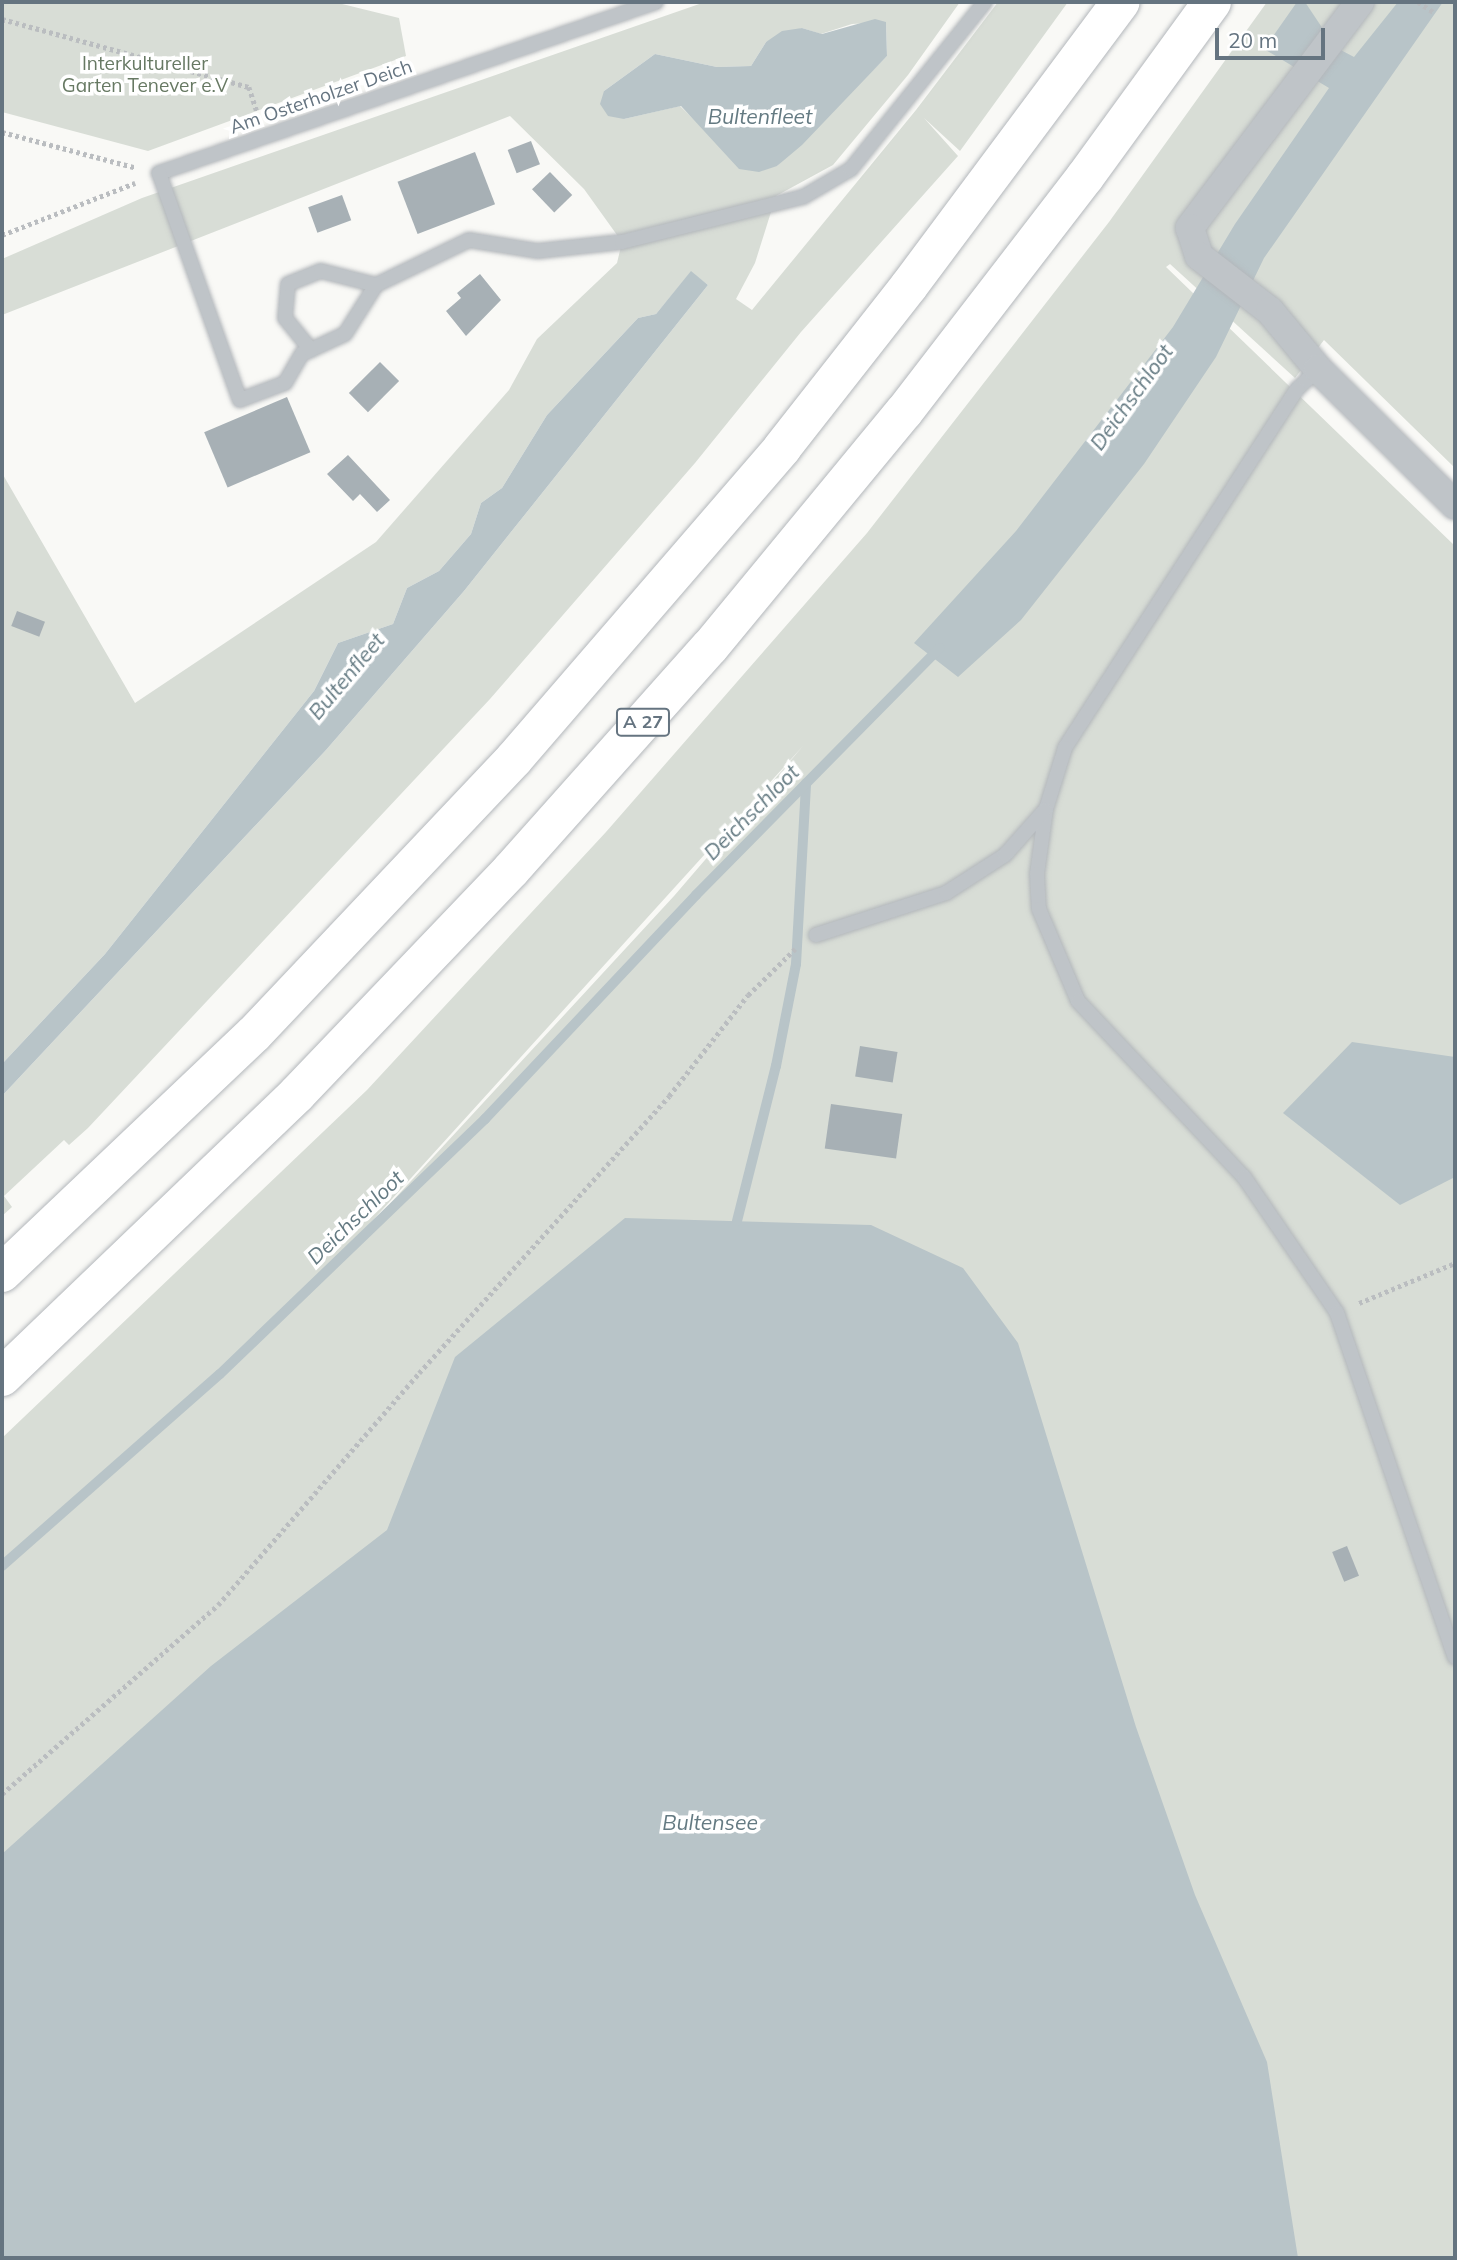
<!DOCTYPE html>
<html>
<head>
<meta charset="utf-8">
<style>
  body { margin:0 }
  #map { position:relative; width:1457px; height:2260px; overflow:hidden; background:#f9f9f6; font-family:Mulish,sans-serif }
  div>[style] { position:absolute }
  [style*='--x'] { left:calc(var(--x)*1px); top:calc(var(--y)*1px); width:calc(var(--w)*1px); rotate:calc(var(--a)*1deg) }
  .green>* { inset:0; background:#d8ddd6 }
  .water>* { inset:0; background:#b8c4c8 }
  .stream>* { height:10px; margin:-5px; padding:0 5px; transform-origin:5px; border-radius:5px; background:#b8c4c8 }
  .building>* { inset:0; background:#a7b0b5; transform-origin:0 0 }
  .path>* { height:4.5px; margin-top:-2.25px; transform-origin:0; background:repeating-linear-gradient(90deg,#babdc0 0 3.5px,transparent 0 7px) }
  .roads { filter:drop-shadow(0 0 2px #b3b7bb) drop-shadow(0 0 2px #b3b7bb) }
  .service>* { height:14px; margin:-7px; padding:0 7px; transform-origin:7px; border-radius:7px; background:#bfc4c8 }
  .minor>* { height:28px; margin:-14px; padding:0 14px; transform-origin:14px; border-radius:14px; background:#bfc4c8 }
  .motorway>* { height:38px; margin:-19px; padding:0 19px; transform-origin:19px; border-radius:19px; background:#fff }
  span { translate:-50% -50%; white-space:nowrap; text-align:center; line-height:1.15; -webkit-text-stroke:7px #fff; paint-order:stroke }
  .shield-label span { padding:2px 5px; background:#fff; border:2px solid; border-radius:5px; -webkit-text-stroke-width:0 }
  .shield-label { font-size:18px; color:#657480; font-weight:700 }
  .park-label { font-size:19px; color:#677963 }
  .street-label { font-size:19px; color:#657480 }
  .water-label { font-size:21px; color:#647a82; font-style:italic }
  .frame { position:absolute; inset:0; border:4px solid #657480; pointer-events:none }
  .scale { position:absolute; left:1215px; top:28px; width:110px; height:32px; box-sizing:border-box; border:4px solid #657480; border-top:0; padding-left:9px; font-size:21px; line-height:24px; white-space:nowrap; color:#657480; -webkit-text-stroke:5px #fff; paint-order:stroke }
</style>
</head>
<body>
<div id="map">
  <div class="green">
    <i style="clip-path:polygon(2px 2px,334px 2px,399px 18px,406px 56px,148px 151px,2px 112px)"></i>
    <i style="clip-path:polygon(evenodd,705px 2px,960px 2px,908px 75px,833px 165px,776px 196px,755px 263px,736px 299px,752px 310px,916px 110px,998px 2px,1068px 2px,960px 151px,924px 118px,958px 156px,801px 332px,695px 463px,490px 699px,88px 1128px,69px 1145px,64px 1140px,4px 1196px,12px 1207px,2px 1216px,2px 1096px,326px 750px,464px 591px,708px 285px,691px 272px,656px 314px,638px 318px,547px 415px,502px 488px,481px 503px,471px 534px,439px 571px,407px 588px,393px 624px,338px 643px,314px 691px,105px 954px,2px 1064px,2px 473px,135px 703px,376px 542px,509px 390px,537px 339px,617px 263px,622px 242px,584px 189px,510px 116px,2px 315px,2px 259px,142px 198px,705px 2px,886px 22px,887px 56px,777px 166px,708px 133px,680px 106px,624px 119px,604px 91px,655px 54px,717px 67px,751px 66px,766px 42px,802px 28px,821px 34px,852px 24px,886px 22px)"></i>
    <i style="clip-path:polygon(evenodd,1267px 2px,1455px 2px,1455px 468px,1324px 340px,1295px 378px,1170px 264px,1166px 267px,1455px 546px,1455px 2258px,2px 2258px,2px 1438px,367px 1090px,606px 832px,867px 533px,1109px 222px,1267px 2px,803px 746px,674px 896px,314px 1286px,314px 1285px,803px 746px)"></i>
  </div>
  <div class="water">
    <i style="clip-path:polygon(1297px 2px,1305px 2px,1335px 47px,1354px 57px,1398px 2px,1443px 2px,1264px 258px,1216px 357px,1144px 464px,1021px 620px,958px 677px,914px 643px,1016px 531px,1173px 327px,1235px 224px,1329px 88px,1264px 49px)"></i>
    <i style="clip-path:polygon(875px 19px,886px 22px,887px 56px,802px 145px,777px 166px,759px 172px,739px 169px,681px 106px,624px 119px,608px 116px,600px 104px,604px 91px,655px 54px,717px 67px,751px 66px,766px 42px,782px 31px,802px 28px,822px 34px)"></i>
    <i style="clip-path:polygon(691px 271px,708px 285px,464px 591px,326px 750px,2px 1096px,2px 1064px,105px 954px,314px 691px,338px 643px,393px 624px,407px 588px,439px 571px,471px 534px,481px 503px,502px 488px,547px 415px,638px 318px,656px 314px)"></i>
    <i style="clip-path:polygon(1352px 1042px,1455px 1057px,1455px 1177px,1400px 1205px,1283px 1113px)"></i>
    <i style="clip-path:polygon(625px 1218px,871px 1225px,963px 1268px,1018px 1343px,1136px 1727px,1195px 1895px,1267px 2062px,1298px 2258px,2px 2258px,2px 1854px,211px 1666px,387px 1530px,455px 1357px)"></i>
  </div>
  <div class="stream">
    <i style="--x:737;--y:1221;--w:160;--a:-75.9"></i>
    <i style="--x:776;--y:1066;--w:104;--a:-78.9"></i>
    <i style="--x:796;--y:964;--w:181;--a:-86.8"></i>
    <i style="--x:2;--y:1566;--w:290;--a:-41.4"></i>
    <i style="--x:220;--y:1374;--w:368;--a:-43.9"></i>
    <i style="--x:485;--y:1119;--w:308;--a:-46.7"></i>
    <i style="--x:696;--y:895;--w:347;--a:-45.4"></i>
  </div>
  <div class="building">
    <i style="left:531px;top:141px;width:25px;height:25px;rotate:69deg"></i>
    <i style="left:475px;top:152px;width:56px;height:83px;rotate:69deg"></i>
    <i style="left:550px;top:172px;width:32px;height:25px;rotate:46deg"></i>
    <i style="left:342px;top:195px;width:27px;height:36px;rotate:70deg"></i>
    <i style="clip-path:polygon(480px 274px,501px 300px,466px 336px,446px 311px,461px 298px,457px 293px)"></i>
    <i style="left:380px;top:362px;width:27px;height:44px;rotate:45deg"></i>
    <i style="left:287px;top:397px;width:60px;height:90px;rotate:67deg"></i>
    <i style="clip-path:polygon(348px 455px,390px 500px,377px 512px,360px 494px,353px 501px,327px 474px)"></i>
    <i style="left:17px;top:611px;width:30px;height:16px;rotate:21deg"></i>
    <i style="left:860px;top:1046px;width:38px;height:31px;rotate:9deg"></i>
    <i style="left:831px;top:1104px;width:72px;height:45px;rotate:8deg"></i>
    <i style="left:1347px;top:1546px;width:32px;height:16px;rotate:68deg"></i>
  </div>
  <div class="path">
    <i style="--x:1418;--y:2;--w:20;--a:33"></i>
    <i style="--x:2;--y:19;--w:256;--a:15.4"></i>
    <i style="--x:249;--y:87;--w:26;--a:72"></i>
    <i style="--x:2;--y:132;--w:137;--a:14.9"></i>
    <i style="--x:2;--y:235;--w:143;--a:-21.4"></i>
    <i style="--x:1359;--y:1303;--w:104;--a:-22.6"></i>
    <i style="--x:2;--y:1794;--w:287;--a:-41.2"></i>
    <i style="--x:218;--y:1605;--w:307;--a:-49.1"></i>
    <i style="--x:419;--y:1373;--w:373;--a:-47.9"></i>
    <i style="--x:669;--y:1096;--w:128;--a:-52"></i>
    <i style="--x:748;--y:995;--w:66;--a:-44.4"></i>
  </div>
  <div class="roads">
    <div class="service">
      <i style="--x:656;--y:2;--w:526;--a:161.01"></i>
      <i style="--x:159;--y:173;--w:241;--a:70.4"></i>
      <i style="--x:240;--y:400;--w:48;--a:-20.7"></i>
      <i style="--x:285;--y:383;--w:34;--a:-60"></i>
      <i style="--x:302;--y:354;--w:47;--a:-24.9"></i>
      <i style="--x:345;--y:334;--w:58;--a:-57.7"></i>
      <i style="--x:376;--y:285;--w:103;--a:-25.8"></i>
      <i style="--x:469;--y:240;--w:70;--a:9.1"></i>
      <i style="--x:538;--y:251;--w:84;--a:-6.1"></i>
      <i style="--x:622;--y:242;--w:187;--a:-14"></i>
      <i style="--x:803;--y:197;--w:56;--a:-30.3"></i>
      <i style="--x:851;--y:169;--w:214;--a:-51.3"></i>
      <i style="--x:311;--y:350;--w:41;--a:-129.1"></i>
      <i style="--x:285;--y:318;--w:34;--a:-85"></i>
      <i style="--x:288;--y:284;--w:35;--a:-22"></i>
      <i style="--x:321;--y:271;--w:57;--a:14.3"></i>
      <i style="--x:1318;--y:369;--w:29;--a:136"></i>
      <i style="--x:1297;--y:389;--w:427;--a:122.9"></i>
      <i style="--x:1065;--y:748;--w:64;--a:107.3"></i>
      <i style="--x:1046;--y:809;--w:66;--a:97.9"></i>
      <i style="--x:1037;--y:874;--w:35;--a:87"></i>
      <i style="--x:1039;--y:909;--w:100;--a:67"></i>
      <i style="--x:1078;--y:1001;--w:242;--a:46.7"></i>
      <i style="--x:1244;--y:1177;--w:165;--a:55.6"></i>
      <i style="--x:1337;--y:1313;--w:364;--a:71.1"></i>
      <i style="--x:816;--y:935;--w:137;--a:-17.9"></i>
      <i style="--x:946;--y:893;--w:70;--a:-32.8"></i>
      <i style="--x:1005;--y:855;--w:60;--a:-48.4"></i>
    </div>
    <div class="minor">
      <i style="--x:1360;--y:2;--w:283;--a:127"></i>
      <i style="--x:1190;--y:228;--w:29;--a:72"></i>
      <i style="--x:1199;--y:256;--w:90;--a:37.8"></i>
      <i style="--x:1270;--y:311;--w:75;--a:50.4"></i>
      <i style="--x:1318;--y:369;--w:193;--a:44.8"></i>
    </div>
    <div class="motorway">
      <i style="--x:2;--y:1273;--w:347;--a:-43.5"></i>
      <i style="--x:254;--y:1034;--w:378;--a:-46.6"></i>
      <i style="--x:514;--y:759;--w:411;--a:-49.2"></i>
      <i style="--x:782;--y:448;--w:206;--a:-51.9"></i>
      <i style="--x:909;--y:286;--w:354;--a:-53.3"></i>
      <i style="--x:2;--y:1377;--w:409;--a:-43.8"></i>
      <i style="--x:297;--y:1094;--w:310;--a:-46.3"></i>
      <i style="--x:511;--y:870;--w:299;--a:-48.3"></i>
      <i style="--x:710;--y:647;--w:305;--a:-50.5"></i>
      <i style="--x:904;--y:412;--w:297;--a:-52.4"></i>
      <i style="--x:1085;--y:177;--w:216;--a:-54"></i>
    </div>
  </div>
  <div class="shield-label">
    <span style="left:643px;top:722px">A 27</span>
  </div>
  <div class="park-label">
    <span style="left:145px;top:75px">Interkultureller<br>Garten Tenever e.V</span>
  </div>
  <div class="street-label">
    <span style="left:321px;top:97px;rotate:-19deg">Am Osterholzer Deich</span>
  </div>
  <div class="water-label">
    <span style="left:760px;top:116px">Bultenfleet</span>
    <span style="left:1131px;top:397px;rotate:-54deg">Deichschloot</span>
    <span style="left:346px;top:676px;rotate:-50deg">Bultenfleet</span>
    <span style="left:751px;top:812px;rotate:-45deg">Deichschloot</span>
    <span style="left:355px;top:1217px;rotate:-44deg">Deichschloot</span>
    <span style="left:710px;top:1822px">Bultensee</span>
  </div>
  <div class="frame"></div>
  <div class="scale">20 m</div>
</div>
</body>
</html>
